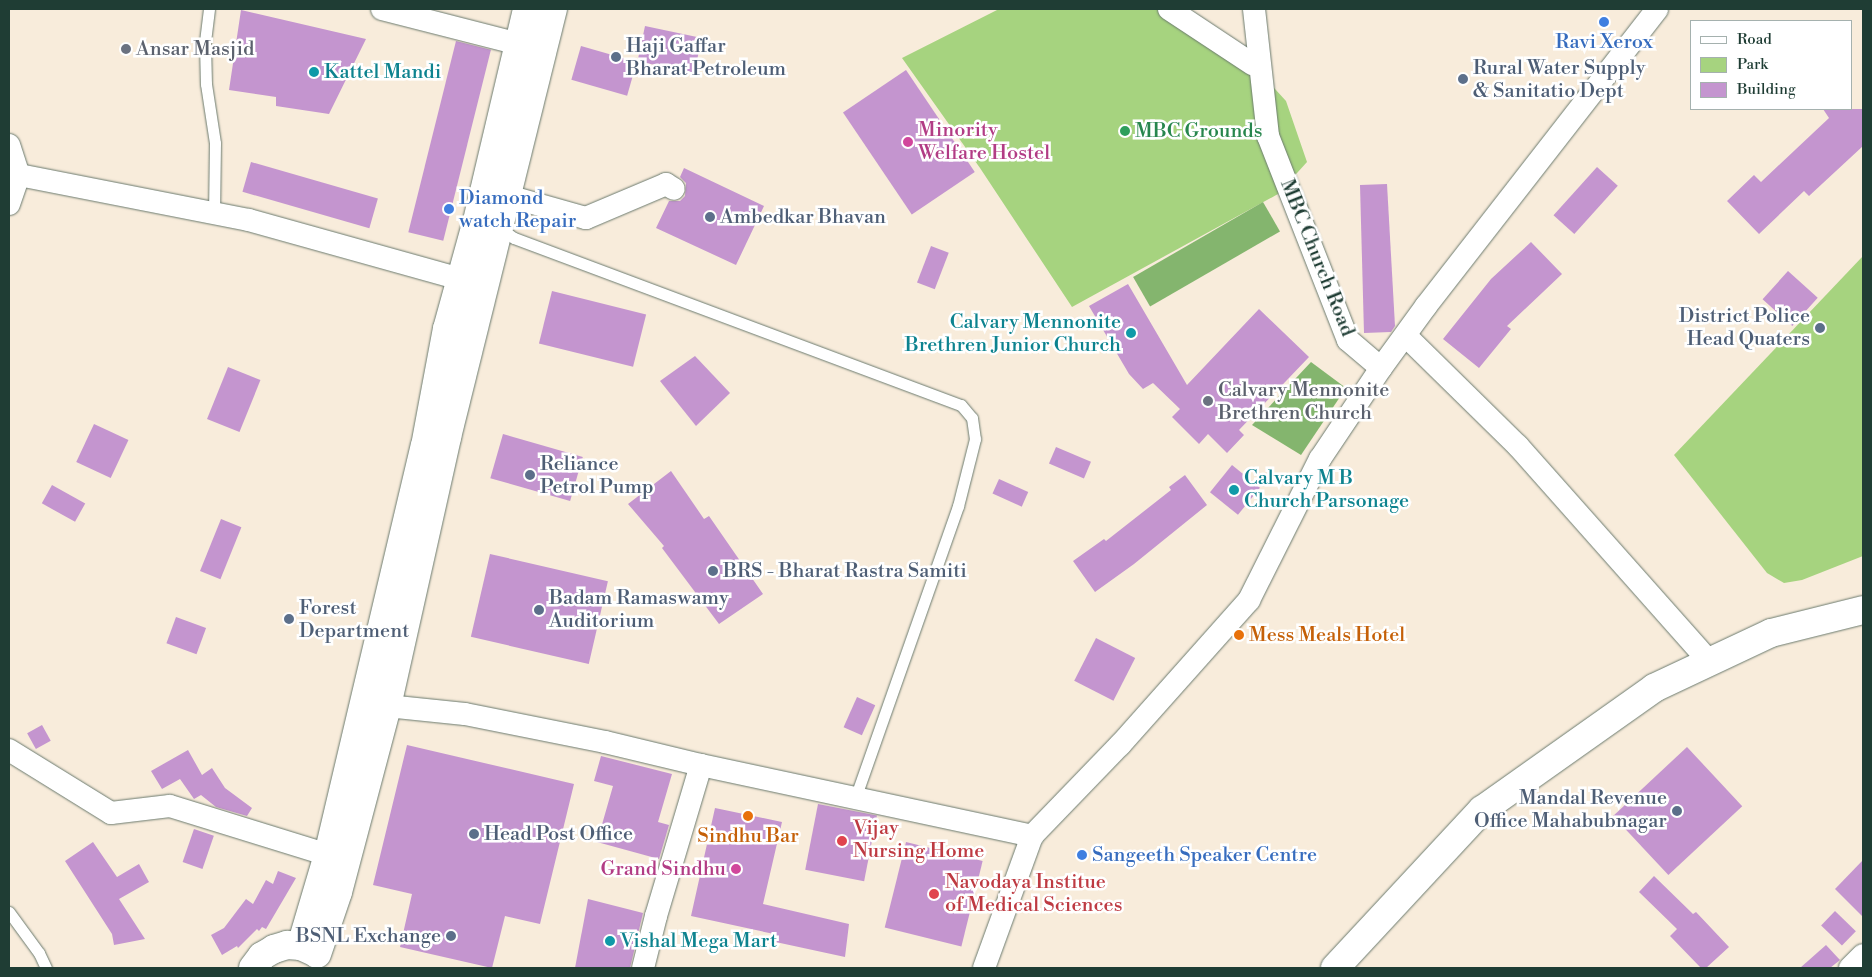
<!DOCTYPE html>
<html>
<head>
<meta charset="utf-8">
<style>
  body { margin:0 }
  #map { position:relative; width:1872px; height:977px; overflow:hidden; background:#f8ecdb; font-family:"Libre Bodoni",serif }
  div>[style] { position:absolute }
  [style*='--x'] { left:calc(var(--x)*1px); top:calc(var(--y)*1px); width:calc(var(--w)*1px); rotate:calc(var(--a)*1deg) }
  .green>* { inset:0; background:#a6d37f }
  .forest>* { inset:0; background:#84b56e; transform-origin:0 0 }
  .building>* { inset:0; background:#c495cf; transform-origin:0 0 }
  .roads { filter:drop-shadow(0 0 1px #6b7a6e) drop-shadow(0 0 1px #6b7a6e) }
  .service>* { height:11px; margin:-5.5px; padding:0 5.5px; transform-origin:5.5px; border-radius:5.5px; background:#fff }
  .minor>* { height:22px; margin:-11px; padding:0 11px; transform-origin:11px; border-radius:11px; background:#fff }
  .tertiary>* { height:28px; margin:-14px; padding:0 14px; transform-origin:14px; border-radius:14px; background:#fff }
  .trunk>* { height:28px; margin:-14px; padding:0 14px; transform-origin:14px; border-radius:14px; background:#fff }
  .dots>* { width:14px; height:14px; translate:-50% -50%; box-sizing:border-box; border:2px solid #fff; border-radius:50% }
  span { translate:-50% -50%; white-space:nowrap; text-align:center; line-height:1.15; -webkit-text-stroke:5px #fff; paint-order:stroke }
  .shop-label { font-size:20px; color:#366cbe }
  .left { translate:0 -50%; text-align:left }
  .service-label { font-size:20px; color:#4e5e75 }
  .right { translate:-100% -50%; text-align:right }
  .worship-label { font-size:20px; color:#5b616d }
  .culture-label { font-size:20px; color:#0d838f }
  .hotel-label { font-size:20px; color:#b23c85 }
  .leisure-label { font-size:20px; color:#27864d }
  .street-label { font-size:20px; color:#1f3d34 }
  .food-label { font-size:20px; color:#c56008 }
  .health-label { font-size:20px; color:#be3a42 }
  .frame { position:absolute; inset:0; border:10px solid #1f3d34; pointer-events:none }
  .legend { position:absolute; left:1690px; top:20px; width:162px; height:90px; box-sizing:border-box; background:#fff; border:1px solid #a5b1ae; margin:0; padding:6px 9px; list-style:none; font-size:15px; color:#1f3d34 }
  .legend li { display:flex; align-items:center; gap:10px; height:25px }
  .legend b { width:25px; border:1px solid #a5b1ae }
</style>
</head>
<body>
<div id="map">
  <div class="green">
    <i style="clip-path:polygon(999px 9px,1165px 9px,1244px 55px,1286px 101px,1307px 162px,1278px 194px,1072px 307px,980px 168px,902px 58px)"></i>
    <i style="clip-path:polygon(1863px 256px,1863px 556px,1802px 580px,1784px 583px,1767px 573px,1674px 455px)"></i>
  </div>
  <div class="forest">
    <i style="left:1263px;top:202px;width:34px;height:150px;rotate:60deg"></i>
    <i style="clip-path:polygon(1311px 362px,1346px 388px,1301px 455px,1252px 425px)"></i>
  </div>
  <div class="building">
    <i style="clip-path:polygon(241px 10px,366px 39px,329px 114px,276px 106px,276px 97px,229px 90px)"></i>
    <i style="left:645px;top:26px;width:58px;height:36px;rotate:12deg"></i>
    <i style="left:456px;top:41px;width:36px;height:197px;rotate:14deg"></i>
    <i style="left:581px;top:46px;width:58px;height:35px;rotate:16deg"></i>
    <i style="left:906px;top:70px;width:123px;height:76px;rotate:56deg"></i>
    <i style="clip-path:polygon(1823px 109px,1863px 109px,1863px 146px,1809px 196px,1804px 191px,1759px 234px,1727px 201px,1754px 175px,1761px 182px,1829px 118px)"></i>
    <i style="left:251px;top:162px;width:132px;height:31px;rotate:16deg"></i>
    <i style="left:1597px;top:167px;width:28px;height:65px;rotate:42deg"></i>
    <i style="clip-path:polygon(684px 168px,764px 206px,736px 265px,656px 228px,669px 201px,680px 201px,685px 196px,686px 183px,680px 177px)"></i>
    <i style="clip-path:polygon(1387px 184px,1395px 326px,1391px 332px,1364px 333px,1360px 185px)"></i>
    <i style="clip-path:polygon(1531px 242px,1562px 274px,1507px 326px,1511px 329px,1479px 368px,1443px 339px,1491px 279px)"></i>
    <i style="left:931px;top:246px;width:19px;height:39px;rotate:21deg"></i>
    <i style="left:1788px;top:271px;width:40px;height:38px;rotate:42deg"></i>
    <i style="clip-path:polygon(1128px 284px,1187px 385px,1259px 309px,1309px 357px,1239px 430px,1244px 435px,1227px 453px,1208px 434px,1199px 444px,1172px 417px,1180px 409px,1153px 383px,1143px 389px,1129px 374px,1089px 306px)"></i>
    <i style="left:552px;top:291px;width:97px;height:54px;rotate:14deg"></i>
    <i style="clip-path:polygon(695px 356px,730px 393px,696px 426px,660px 381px)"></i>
    <i style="left:228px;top:367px;width:35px;height:56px;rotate:22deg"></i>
    <i style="left:94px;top:424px;width:38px;height:42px;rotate:25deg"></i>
    <i style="left:503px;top:434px;width:83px;height:46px;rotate:16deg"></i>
    <i style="left:1056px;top:447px;width:38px;height:18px;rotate:23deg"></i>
    <i style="left:1232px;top:465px;width:36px;height:35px;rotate:39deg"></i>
    <i style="clip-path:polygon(671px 471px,704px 519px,709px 516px,763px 594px,719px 624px,662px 548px,664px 546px,628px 504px)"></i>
    <i style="clip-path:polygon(1185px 475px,1207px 505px,1134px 564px,1095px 592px,1073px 561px,1104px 539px,1106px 541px,1171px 490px,1169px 487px)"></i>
    <i style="left:999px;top:479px;width:32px;height:16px;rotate:24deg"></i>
    <i style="left:52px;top:485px;width:38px;height:21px;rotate:29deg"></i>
    <i style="left:221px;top:519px;width:22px;height:56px;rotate:22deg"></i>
    <i style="left:490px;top:554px;width:121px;height:85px;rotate:13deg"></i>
    <i style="left:176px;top:617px;width:32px;height:28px;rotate:20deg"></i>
    <i style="left:1096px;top:638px;width:44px;height:48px;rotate:27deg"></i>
    <i style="left:857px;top:697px;width:20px;height:33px;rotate:24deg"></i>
    <i style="left:42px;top:725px;width:18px;height:17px;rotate:61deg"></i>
    <i style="clip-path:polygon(407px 745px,574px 784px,540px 924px,505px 916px,492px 968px,400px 947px,412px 894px,373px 885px)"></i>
    <i style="left:1687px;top:747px;width:81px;height:101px;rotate:47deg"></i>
    <i style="clip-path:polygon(188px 750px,202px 775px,212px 768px,225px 788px,252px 808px,247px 816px,216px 807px,201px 795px,194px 799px,180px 779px,162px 789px,151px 771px)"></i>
    <i style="clip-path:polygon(601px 756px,672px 774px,658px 822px,669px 825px,659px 859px,597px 842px,613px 786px,594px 781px)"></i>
    <i style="left:818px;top:804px;width:60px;height:67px;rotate:11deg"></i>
    <i style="clip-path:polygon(715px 808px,782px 822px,763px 904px,849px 924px,845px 957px,771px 941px,774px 934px,691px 916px)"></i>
    <i style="left:194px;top:829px;width:21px;height:35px;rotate:19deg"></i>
    <i style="clip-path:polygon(93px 842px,117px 877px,139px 864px,149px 882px,119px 899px,145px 939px,114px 945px,112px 934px,65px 861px)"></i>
    <i style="left:906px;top:842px;width:79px;height:88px;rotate:14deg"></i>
    <i style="clip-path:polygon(1863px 860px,1863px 917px,1835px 889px)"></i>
    <i style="clip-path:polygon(278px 871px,296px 878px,266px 929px,262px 927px,259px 931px,257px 929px,238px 948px,237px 946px,222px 955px,211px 935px,224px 928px,246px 899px,253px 904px,266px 880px,273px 884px)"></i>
    <i style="clip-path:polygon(1654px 876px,1693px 914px,1696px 912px,1729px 947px,1706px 968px,1701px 968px,1670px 936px,1677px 929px,1639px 892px)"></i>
    <i style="clip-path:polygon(588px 899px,643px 913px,630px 968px,575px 968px)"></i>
    <i style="left:1835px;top:911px;width:29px;height:20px;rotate:44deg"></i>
    <i style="clip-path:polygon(1826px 945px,1840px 960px,1830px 968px,1800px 968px)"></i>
  </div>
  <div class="roads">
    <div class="service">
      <i style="--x:209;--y:9;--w:35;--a:97"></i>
      <i style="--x:205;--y:44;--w:40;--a:88.6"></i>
      <i style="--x:206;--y:84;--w:60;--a:81.3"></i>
      <i style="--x:215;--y:143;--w:70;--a:90.8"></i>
      <i style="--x:500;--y:228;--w:17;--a:36"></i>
      <i style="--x:514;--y:238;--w:477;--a:20.5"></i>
      <i style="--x:961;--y:405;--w:17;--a:50"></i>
      <i style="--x:972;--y:418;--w:21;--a:82"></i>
      <i style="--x:975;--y:439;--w:69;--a:104.2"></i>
      <i style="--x:958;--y:506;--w:310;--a:109.4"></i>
      <i style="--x:9;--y:912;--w:51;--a:53.8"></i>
      <i style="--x:39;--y:953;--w:17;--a:65"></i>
    </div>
    <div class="minor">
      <i style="--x:382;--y:9;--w:141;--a:14.3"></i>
      <i style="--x:1169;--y:9;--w:100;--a:33.5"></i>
      <i style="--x:1254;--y:9;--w:128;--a:83.7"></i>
      <i style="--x:1268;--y:136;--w:219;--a:68.6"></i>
      <i style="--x:1348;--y:340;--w:43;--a:40.3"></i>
      <i style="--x:9;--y:145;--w:32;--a:72"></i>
      <i style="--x:508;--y:196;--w:81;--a:15.8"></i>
      <i style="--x:586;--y:218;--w:87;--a:-23"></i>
      <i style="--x:666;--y:184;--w:9;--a:32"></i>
      <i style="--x:9;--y:204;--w:31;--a:-71"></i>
      <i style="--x:19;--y:175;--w:234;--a:11.1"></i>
      <i style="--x:249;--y:220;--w:220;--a:15.6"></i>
      <i style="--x:1406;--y:336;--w:157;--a:44.5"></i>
      <i style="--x:1518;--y:446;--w:289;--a:48.4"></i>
      <i style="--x:387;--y:706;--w:78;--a:5.9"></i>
      <i style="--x:465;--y:714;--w:143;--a:11.3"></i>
      <i style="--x:605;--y:742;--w:99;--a:13.5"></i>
      <i style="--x:701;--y:765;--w:158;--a:106.6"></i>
      <i style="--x:656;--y:916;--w:54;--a:104"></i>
      <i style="--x:9;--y:750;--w:120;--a:31.7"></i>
      <i style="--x:111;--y:813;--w:59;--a:-6.8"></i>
      <i style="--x:170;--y:806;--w:165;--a:17.2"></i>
      <i style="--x:701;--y:765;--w:339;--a:12.1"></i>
      <i style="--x:984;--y:968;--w:140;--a:-70"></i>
      <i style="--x:1032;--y:836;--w:127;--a:-46"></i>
      <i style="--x:1120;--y:745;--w:194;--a:-48.3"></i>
      <i style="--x:1249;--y:600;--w:158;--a:-63.3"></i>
      <i style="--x:1320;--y:459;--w:110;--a:-56.2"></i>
      <i style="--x:1381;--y:368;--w:77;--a:-54"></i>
      <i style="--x:1426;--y:306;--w:376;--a:-52.1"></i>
      <i style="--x:1850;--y:968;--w:18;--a:-45"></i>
    </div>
    <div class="tertiary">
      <i style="--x:1335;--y:968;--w:216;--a:-47.1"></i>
      <i style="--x:1482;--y:810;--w:211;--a:-35.3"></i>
      <i style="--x:1654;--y:688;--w:129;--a:-25.2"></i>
      <i style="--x:1771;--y:633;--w:95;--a:-14"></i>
    </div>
    <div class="trunk">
      <i style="--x:301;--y:946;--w:95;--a:-73.5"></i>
      <i style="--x:328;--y:855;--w:420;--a:-76.7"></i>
      <i style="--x:425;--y:446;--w:119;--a:-79.4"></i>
      <i style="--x:447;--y:329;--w:112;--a:-74.5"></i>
      <i style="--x:477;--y:221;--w:218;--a:-76.7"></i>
      <i style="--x:317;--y:954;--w:65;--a:-71.3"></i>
      <i style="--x:338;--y:892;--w:192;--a:-75.2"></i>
      <i style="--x:387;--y:706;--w:276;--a:-77.4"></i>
      <i style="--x:447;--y:437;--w:441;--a:-76.1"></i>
      <i style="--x:253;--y:968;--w:15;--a:-53"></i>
      <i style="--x:262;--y:956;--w:14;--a:-30"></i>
      <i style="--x:274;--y:949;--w:14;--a:-17"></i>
      <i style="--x:287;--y:945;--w:14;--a:4"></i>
      <i style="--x:301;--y:946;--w:17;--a:25"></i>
    </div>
  </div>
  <div class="dots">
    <i style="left:1604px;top:22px;background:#3f7fe0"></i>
    <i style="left:126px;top:49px;background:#6b7280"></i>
    <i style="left:616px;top:57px;background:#5c6f8a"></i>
    <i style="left:314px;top:72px;background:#0f9aa8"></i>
    <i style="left:1463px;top:79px;background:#5c6f8a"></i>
    <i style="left:1125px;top:131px;background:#2e9e5b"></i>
    <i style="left:908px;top:142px;background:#d1479c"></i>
    <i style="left:449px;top:209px;background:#3f7fe0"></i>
    <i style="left:710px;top:217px;background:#5c6f8a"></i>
    <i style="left:1820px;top:328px;background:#5c6f8a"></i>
    <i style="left:1131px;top:333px;background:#0f9aa8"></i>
    <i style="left:1208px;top:401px;background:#6b7280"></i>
    <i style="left:530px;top:475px;background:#5c6f8a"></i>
    <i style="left:1234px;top:490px;background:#0f9aa8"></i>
    <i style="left:713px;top:571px;background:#5c6f8a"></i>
    <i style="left:539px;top:610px;background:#5c6f8a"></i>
    <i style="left:289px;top:619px;background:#5c6f8a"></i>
    <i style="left:1239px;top:635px;background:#e8710a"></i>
    <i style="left:1677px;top:811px;background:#5c6f8a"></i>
    <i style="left:748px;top:816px;background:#e8710a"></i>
    <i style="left:474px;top:834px;background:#5c6f8a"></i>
    <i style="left:842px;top:841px;background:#e0444e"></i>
    <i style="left:1082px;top:855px;background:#3f7fe0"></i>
    <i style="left:736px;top:869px;background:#d1479c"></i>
    <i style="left:934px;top:894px;background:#e0444e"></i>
    <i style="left:451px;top:936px;background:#5c6f8a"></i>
    <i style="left:610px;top:941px;background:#0f9aa8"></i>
  </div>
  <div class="shop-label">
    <span style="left:1604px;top:42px">Ravi Xerox</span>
    <span class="left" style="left:459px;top:210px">Diamond<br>watch Repair</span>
    <span class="left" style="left:1092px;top:855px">Sangeeth Speaker Centre</span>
  </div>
  <div class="service-label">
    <span class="left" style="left:626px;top:58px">Haji Gaffar<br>Bharat Petroleum</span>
    <span class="left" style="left:1473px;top:80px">Rural Water Supply<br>&amp; Sanitatio Dept</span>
    <span class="left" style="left:720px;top:217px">Ambedkar Bhavan</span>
    <span class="right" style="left:1810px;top:328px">District Police<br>Head Quaters</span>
    <span class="left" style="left:540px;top:476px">Reliance<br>Petrol Pump</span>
    <span class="left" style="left:723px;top:571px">BRS - Bharat Rastra Samiti</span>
    <span class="left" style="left:549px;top:610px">Badam Ramaswamy<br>Auditorium</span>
    <span class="left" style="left:299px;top:620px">Forest<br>Department</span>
    <span class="right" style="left:1667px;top:810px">Mandal Revenue<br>Office Mahabubnagar</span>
    <span class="left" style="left:484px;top:834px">Head Post Office</span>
    <span class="right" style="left:441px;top:936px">BSNL Exchange</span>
  </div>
  <div class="worship-label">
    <span class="left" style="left:136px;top:49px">Ansar Masjid</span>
    <span class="left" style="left:1218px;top:402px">Calvary Mennonite<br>Brethren Church</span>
  </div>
  <div class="culture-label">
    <span class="left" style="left:324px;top:72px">Kattel Mandi</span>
    <span class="right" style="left:1121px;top:334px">Calvary Mennonite<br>Brethren Junior Church</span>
    <span class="left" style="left:1244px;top:490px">Calvary M B<br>Church Parsonage</span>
    <span class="left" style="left:620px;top:941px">Vishal Mega Mart</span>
  </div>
  <div class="hotel-label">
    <span class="left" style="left:918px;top:142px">Minority<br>Welfare Hostel</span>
    <span class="right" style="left:726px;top:869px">Grand Sindhu</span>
  </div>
  <div class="leisure-label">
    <span class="left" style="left:1135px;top:131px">MBC Grounds</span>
  </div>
  <div class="street-label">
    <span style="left:1317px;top:258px;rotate:68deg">MBC Church Road</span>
  </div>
  <div class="food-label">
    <span class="left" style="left:1249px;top:635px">Mess Meals Hotel</span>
    <span style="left:748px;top:836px">Sindhu Bar</span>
  </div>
  <div class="health-label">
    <span class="left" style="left:853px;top:840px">Vijay<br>Nursing Home</span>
    <span class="left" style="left:945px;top:894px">Navodaya Institue<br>of Medical Sciences</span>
  </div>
  <div class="frame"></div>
  <ul class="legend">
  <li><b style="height:6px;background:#fff"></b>Road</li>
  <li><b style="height:14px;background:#a6d37f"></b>Park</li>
  <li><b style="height:14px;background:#c495cf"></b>Building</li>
  </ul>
</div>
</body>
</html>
